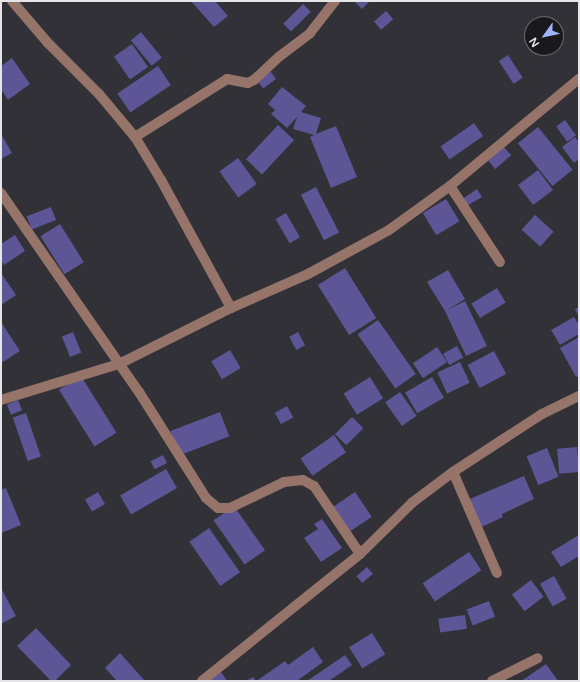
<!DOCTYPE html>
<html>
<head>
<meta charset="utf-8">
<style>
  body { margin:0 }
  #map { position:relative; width:580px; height:682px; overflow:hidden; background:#313137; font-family:"Varela Round",sans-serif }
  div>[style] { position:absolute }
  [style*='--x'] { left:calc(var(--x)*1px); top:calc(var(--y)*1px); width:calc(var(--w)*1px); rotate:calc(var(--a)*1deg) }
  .building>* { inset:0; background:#5d5596; transform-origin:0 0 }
  .minor>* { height:10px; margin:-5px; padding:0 5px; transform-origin:5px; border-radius:5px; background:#96746a }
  span { translate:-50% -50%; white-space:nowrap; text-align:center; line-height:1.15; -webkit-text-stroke:3px #19191c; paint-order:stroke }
  .frame { position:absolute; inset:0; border:2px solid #e6e6e9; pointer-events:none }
  .north { position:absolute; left:524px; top:16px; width:40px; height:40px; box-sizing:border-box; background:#19191c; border:1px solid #6b6b6e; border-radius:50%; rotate:237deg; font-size:11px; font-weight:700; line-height:16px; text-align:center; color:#e6e6e9 }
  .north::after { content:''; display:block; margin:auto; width:14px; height:18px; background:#a0b3fd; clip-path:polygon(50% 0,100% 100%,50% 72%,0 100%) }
</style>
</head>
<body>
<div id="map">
  <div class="building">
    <i style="clip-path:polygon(191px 1px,215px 1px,228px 16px,214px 27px)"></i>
    <i style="clip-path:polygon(354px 1px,370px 1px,362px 9px)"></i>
    <i style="left:303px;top:4px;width:11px;height:28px;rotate:45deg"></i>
    <i style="left:386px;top:11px;width:11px;height:16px;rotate:49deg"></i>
    <i style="left:141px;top:32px;width:33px;height:13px;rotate:51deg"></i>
    <i style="left:132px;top:44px;width:28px;height:22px;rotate:55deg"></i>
    <i style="left:508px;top:55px;width:27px;height:11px;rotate:57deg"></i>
    <i style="clip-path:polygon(12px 58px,30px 84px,8px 100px,1px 89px,1px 66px)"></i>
    <i style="left:158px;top:66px;width:23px;height:49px;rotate:56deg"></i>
    <i style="left:270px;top:71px;width:10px;height:16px;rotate:53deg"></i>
    <i style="clip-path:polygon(282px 87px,306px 106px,301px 112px,321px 118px,316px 134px,336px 126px,357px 177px,331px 188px,310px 137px,314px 135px,293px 129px,297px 117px,287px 128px,271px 114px,275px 110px,268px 104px)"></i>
    <i style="left:565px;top:120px;width:19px;height:11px;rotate:54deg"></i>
    <i style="left:474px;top:123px;width:16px;height:41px;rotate:55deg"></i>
    <i style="left:278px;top:125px;width:22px;height:47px;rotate:43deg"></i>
    <i style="left:538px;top:127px;width:55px;height:26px;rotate:51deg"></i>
    <i style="clip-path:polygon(1px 134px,12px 153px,1px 159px)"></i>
    <i style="clip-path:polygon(575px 137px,579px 142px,579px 159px,574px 163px,562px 147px)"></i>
    <i style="left:504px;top:147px;width:11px;height:21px;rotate:49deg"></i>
    <i style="left:238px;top:158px;width:32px;height:23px;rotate:54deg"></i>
    <i style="left:538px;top:170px;width:25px;height:25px;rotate:53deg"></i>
    <i style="left:316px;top:187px;width:51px;height:17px;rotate:63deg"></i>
    <i style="clip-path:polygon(477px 189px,482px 197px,465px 207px,461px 200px)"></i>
    <i style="left:446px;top:199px;width:26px;height:27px;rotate:59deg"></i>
    <i style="left:51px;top:207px;width:14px;height:26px;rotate:69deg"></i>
    <i style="left:286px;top:213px;width:28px;height:12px;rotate:60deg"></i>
    <i style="left:535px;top:215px;width:25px;height:20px;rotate:42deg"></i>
    <i style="left:60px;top:224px;width:45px;height:23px;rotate:58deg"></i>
    <i style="clip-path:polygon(15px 235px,25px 251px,4px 265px,1px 260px,1px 244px)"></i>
    <i style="left:345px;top:268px;width:59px;height:32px;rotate:58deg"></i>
    <i style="clip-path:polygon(448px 270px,465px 299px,447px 310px,465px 301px,487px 346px,466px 356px,445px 311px,427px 282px)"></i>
    <i style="clip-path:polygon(1px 273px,16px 295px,1px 305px)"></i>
    <i style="left:497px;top:288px;width:17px;height:30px;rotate:59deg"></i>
    <i style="clip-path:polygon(579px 307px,579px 317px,575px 309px)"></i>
    <i style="clip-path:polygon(574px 317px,579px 325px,579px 334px,560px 345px,551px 330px)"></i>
    <i style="left:378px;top:320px;width:66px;height:25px;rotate:55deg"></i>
    <i style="clip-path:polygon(1px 322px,20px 351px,3px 362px,1px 360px)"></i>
    <i style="left:73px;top:332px;width:22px;height:12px;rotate:68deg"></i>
    <i style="left:298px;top:332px;width:15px;height:10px;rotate:62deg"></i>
    <i style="clip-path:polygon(579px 337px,579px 376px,576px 377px,560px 348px)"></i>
    <i style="left:457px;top:346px;width:13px;height:16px;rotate:61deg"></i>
    <i style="left:437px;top:347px;width:18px;height:29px;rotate:56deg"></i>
    <i style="left:230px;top:350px;width:21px;height:22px;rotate:59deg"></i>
    <i style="left:494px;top:351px;width:26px;height:30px;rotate:62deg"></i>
    <i style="left:460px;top:362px;width:23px;height:25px;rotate:65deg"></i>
    <i style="left:81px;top:376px;width:67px;height:26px;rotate:58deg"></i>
    <i style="left:370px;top:377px;width:25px;height:31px;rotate:58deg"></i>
    <i style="left:432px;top:377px;width:24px;height:31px;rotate:60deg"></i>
    <i style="left:400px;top:392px;width:29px;height:18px;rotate:55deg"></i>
    <i style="left:18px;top:400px;width:11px;height:12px;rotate:68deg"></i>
    <i style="left:287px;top:406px;width:13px;height:14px;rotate:61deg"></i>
    <i style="left:220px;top:412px;width:26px;height:53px;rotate:69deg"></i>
    <i style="left:26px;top:413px;width:46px;height:14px;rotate:71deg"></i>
    <i style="left:352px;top:417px;width:16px;height:24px;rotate:45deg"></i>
    <i style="left:334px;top:435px;width:21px;height:41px;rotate:55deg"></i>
    <i style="left:577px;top:447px;width:25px;height:20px;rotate:85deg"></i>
    <i style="left:547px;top:448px;width:31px;height:22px;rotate:68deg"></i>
    <i style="left:163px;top:455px;width:9px;height:14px;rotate:63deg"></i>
    <i style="left:166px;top:469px;width:22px;height:53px;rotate:60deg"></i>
    <i style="clip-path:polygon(524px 476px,534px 499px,502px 514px,503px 517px,477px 529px,465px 501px)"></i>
    <i style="clip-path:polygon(6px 488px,21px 525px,1px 533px,1px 490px)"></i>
    <i style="left:98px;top:492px;width:14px;height:15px;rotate:60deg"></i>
    <i style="left:355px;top:492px;width:30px;height:32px;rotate:56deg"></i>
    <i style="left:234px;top:506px;width:54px;height:25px;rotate:55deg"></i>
    <i style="clip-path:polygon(322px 519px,342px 548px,321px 562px,304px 538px,318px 529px,314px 524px)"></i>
    <i style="left:209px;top:528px;width:54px;height:24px;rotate:55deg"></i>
    <i style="clip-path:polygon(579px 535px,579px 556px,561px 567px,551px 552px)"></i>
    <i style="left:469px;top:552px;width:22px;height:56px;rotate:56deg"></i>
    <i style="left:367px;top:567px;width:9px;height:14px;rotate:49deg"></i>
    <i style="left:554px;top:576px;width:26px;height:16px;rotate:61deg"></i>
    <i style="left:531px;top:580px;width:21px;height:24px;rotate:53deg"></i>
    <i style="clip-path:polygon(1px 588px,16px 616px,1px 624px)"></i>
    <i style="left:489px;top:601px;width:17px;height:24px;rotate:69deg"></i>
    <i style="left:465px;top:615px;width:14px;height:27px;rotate:82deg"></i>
    <i style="clip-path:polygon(36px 628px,71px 665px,55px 681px,51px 681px,17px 646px)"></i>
    <i style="left:372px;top:633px;width:25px;height:27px;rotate:58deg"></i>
    <i style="clip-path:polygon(313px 647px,323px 662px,297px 681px,258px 680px,285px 661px,288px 665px)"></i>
    <i style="clip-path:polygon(120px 653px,145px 681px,117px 681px,105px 668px)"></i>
    <i style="clip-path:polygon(345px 655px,352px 665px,329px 681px,307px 681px)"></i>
    <i style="clip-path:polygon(546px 664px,558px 681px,530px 681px,527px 677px)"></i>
    <i style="clip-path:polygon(221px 672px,227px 681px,209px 681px)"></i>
    <i style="clip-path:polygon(253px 677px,256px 681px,246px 681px)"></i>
    <i style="clip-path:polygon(527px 677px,529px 681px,521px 681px)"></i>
  </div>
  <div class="minor">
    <i style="--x:12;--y:1;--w:55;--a:49.4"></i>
    <i style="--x:48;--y:43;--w:72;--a:45"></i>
    <i style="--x:99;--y:94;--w:56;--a:50.1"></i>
    <i style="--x:135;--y:137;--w:50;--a:58.8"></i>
    <i style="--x:161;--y:180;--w:146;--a:61.3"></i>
    <i style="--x:135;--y:137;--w:109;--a:-32.2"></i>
    <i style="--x:227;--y:79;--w:21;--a:11"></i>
    <i style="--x:248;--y:83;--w:7;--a:-27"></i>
    <i style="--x:254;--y:80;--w:35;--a:-43"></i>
    <i style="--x:280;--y:56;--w:38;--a:-37"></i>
    <i style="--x:310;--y:33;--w:41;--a:-52"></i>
    <i style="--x:450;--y:186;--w:91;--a:56.7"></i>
    <i style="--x:1;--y:193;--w:242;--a:55.3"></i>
    <i style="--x:139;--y:392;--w:125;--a:57.7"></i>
    <i style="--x:206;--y:498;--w:16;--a:40"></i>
    <i style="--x:218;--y:508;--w:12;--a:0"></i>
    <i style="--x:230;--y:508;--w:60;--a:-25.7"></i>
    <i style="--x:284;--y:482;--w:19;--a:-6"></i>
    <i style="--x:303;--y:480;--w:13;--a:29"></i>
    <i style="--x:314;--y:486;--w:82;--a:55.9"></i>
    <i style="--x:1;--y:400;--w:123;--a:-17"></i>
    <i style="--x:119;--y:364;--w:125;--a:-26.6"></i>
    <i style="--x:231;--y:308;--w:84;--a:-23.8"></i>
    <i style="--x:308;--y:274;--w:92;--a:-28.5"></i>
    <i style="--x:389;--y:230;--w:75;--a:-35.8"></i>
    <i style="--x:450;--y:186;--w:168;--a:-39.7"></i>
    <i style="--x:453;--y:472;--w:110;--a:66.5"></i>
    <i style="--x:202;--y:681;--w:203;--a:-38.8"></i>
    <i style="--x:360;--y:554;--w:74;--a:-44.5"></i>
    <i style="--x:413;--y:502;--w:50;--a:-36.9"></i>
    <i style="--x:453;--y:472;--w:106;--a:-33.1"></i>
    <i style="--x:542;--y:414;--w:41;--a:-25.9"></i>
    <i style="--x:492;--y:681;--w:51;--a:-26.6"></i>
  </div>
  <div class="frame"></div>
  <div class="north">N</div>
</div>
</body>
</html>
